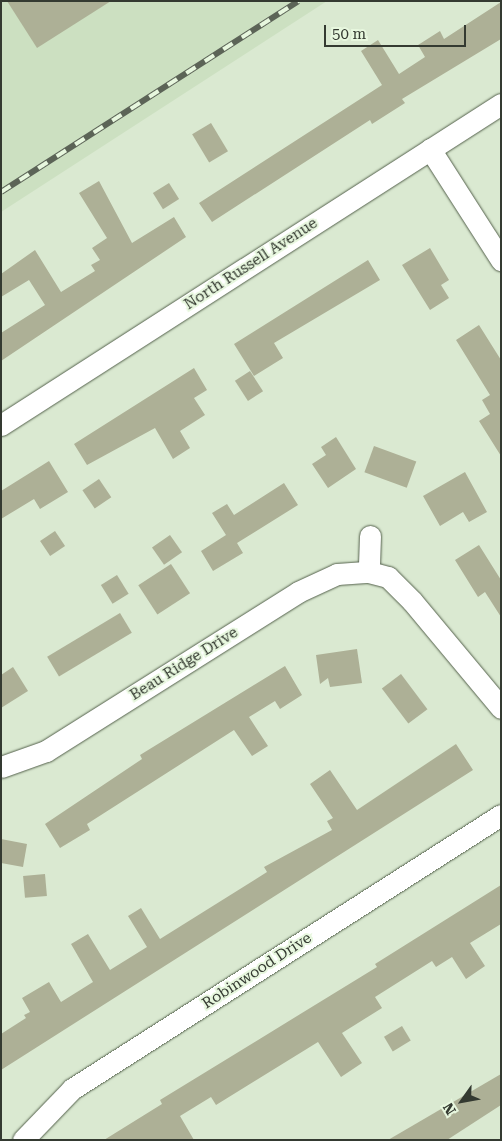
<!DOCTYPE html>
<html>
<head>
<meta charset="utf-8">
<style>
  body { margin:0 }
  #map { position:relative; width:502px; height:1141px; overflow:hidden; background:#dae9d1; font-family:"Roboto Serif",serif }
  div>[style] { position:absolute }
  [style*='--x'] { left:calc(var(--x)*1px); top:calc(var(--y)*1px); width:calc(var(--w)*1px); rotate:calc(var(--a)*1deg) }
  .built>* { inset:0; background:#cce0c1 }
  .building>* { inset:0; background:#adb096; transform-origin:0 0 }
  .roads { filter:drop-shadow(0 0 1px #54614c) drop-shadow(0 0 1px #54614c) }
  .street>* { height:21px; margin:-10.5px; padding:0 10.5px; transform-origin:10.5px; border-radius:10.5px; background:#fff }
  .rail>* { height:5.5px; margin-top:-2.75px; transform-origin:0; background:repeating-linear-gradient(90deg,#e7f7de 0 11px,#5c6457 0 22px); box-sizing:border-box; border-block:1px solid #5c6457 }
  span { translate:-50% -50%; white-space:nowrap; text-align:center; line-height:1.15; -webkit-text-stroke:4px #e7f7de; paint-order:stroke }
  .street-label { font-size:15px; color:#343a31 }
  .frame { position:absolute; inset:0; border:2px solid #343a31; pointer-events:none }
  .north { position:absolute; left:437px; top:1076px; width:50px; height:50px; -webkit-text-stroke:4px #e7f7de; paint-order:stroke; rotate:238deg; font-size:14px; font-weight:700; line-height:20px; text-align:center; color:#343a31 }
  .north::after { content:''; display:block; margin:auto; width:18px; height:22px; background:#343a31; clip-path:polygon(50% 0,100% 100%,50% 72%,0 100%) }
  .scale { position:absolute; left:324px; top:25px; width:142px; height:22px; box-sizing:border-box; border:2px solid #343a31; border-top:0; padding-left:6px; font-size:15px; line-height:18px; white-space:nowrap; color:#343a31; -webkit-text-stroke:4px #e7f7de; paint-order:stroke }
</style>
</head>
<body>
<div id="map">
  <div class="built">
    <i style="clip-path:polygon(1px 1px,327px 1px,1px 212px)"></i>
  </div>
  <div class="building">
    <i style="clip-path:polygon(7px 1px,111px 1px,37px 48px)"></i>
    <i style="clip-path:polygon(501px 2px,501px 39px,402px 99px,405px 103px,372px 124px,370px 120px,212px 222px,199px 203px,382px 85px,361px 51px,378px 40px,399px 74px,425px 57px,418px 45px,440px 31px,444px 39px)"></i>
    <i style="left:211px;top:123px;width:33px;height:22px;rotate:59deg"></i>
    <i style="clip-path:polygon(99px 181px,132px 243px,174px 217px,186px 237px,1px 361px,1px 333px,45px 305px,29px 280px,1px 297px,1px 274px,35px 250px,61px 292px,95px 271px,91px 265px,100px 260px,92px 248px,107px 238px,79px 193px)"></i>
    <i style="left:169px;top:183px;width:19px;height:19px;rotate:58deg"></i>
    <i style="clip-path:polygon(430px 248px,449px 280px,441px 285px,449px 298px,430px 310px,402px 265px)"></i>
    <i style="clip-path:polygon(368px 260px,380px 280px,274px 343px,283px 358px,254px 376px,234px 344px)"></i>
    <i style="clip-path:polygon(479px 325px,501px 360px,501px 456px,479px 421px,490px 414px,482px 400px,490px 395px,456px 340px)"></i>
    <i style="clip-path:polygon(194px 368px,207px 390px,194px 398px,205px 415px,180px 431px,190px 448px,173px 459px,155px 428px,87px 465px,74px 444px)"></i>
    <i style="left:250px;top:371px;width:24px;height:18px;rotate:57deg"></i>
    <i style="clip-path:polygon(336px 437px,356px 469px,328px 488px,312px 464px,326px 455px,321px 447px)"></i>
    <i style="left:374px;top:446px;width:45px;height:28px;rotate:20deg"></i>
    <i style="clip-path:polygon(49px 461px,68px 492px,40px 509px,34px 499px,1px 519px,1px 491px)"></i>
    <i style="clip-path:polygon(465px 472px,487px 512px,469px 522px,463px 512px,440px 526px,423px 496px)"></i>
    <i style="left:99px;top:479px;width:22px;height:20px;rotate:56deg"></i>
    <i style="clip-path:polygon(284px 483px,298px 505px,237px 543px,243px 553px,213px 571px,201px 551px,226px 535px,212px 513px,227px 504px,234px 515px)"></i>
    <i style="left:55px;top:531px;width:18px;height:18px;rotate:56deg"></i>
    <i style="left:170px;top:535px;width:21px;height:22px;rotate:55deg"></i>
    <i style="clip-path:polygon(479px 545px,501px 580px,501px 617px,485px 592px,478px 597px,455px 560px)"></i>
    <i style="left:171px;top:564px;width:35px;height:39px;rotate:57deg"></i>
    <i style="left:117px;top:575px;width:22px;height:19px;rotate:58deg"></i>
    <i style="left:120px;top:613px;width:23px;height:85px;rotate:59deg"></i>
    <i style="clip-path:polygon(357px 649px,362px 683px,330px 687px,328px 678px,320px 684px,316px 655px)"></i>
    <i style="clip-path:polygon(285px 666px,302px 695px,280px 709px,275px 701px,249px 717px,268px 746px,252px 756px,234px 730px,87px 824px,90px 830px,60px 848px,45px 824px,142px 759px,140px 755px)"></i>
    <i style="clip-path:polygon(13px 667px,28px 691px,1px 708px,1px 675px)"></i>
    <i style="left:401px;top:674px;width:44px;height:24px;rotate:53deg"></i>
    <i style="clip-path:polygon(456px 744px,473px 770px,1px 1070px,1px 1034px,26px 1018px,24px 1015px,30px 1012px,22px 998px,49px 982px,61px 1002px,93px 982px,71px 944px,88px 934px,110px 970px,147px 947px,128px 916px,141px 908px,160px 939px,267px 872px,264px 867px,332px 830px,327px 821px,333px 818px,310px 784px,330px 770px,357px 810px)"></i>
    <i style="clip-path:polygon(1px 839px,27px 844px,23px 867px,1px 863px)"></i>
    <i style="left:45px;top:874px;width:22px;height:22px;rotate:85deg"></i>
    <i style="clip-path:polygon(501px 885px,501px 924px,470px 943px,485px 966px,466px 979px,452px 957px,436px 967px,432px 961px,375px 997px,382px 1008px,342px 1033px,362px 1063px,341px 1077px,318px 1042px,216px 1105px,211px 1097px,180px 1116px,194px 1140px,104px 1140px,162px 1104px,160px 1100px,377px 967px,375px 964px)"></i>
    <i style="left:402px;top:1026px;width:17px;height:21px;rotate:59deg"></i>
    <i style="clip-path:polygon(501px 1074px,501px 1105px,447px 1140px,388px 1140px)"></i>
  </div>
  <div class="roads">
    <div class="street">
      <i style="--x:430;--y:149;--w:132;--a:57.4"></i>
      <i style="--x:1;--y:425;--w:594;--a:-32.7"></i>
      <i style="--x:370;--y:536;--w:36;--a:92"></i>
      <i style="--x:369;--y:572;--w:20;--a:15"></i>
      <i style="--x:388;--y:577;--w:34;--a:45"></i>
      <i style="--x:412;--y:601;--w:139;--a:50.2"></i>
      <i style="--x:1;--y:767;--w:48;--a:-19.6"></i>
      <i style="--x:46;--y:751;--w:298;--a:-32.2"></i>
      <i style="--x:298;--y:592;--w:43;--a:-24.8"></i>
      <i style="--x:337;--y:574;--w:32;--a:-4"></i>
      <i style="--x:23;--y:1140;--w:71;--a:-46.1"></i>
      <i style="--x:72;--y:1089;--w:509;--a:-32.57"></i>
    </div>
  </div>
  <div class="rail">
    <i style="--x:1;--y:192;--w:353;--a:-32.7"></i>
  </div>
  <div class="street-label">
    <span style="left:251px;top:264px;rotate:-33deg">North Russell Avenue</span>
    <span style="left:184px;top:664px;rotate:-32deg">Beau Ridge Drive</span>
    <span style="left:257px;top:971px;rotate:-33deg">Robinwood Drive</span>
  </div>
  <div class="frame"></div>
  <div class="north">N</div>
  <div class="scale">50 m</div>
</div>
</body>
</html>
